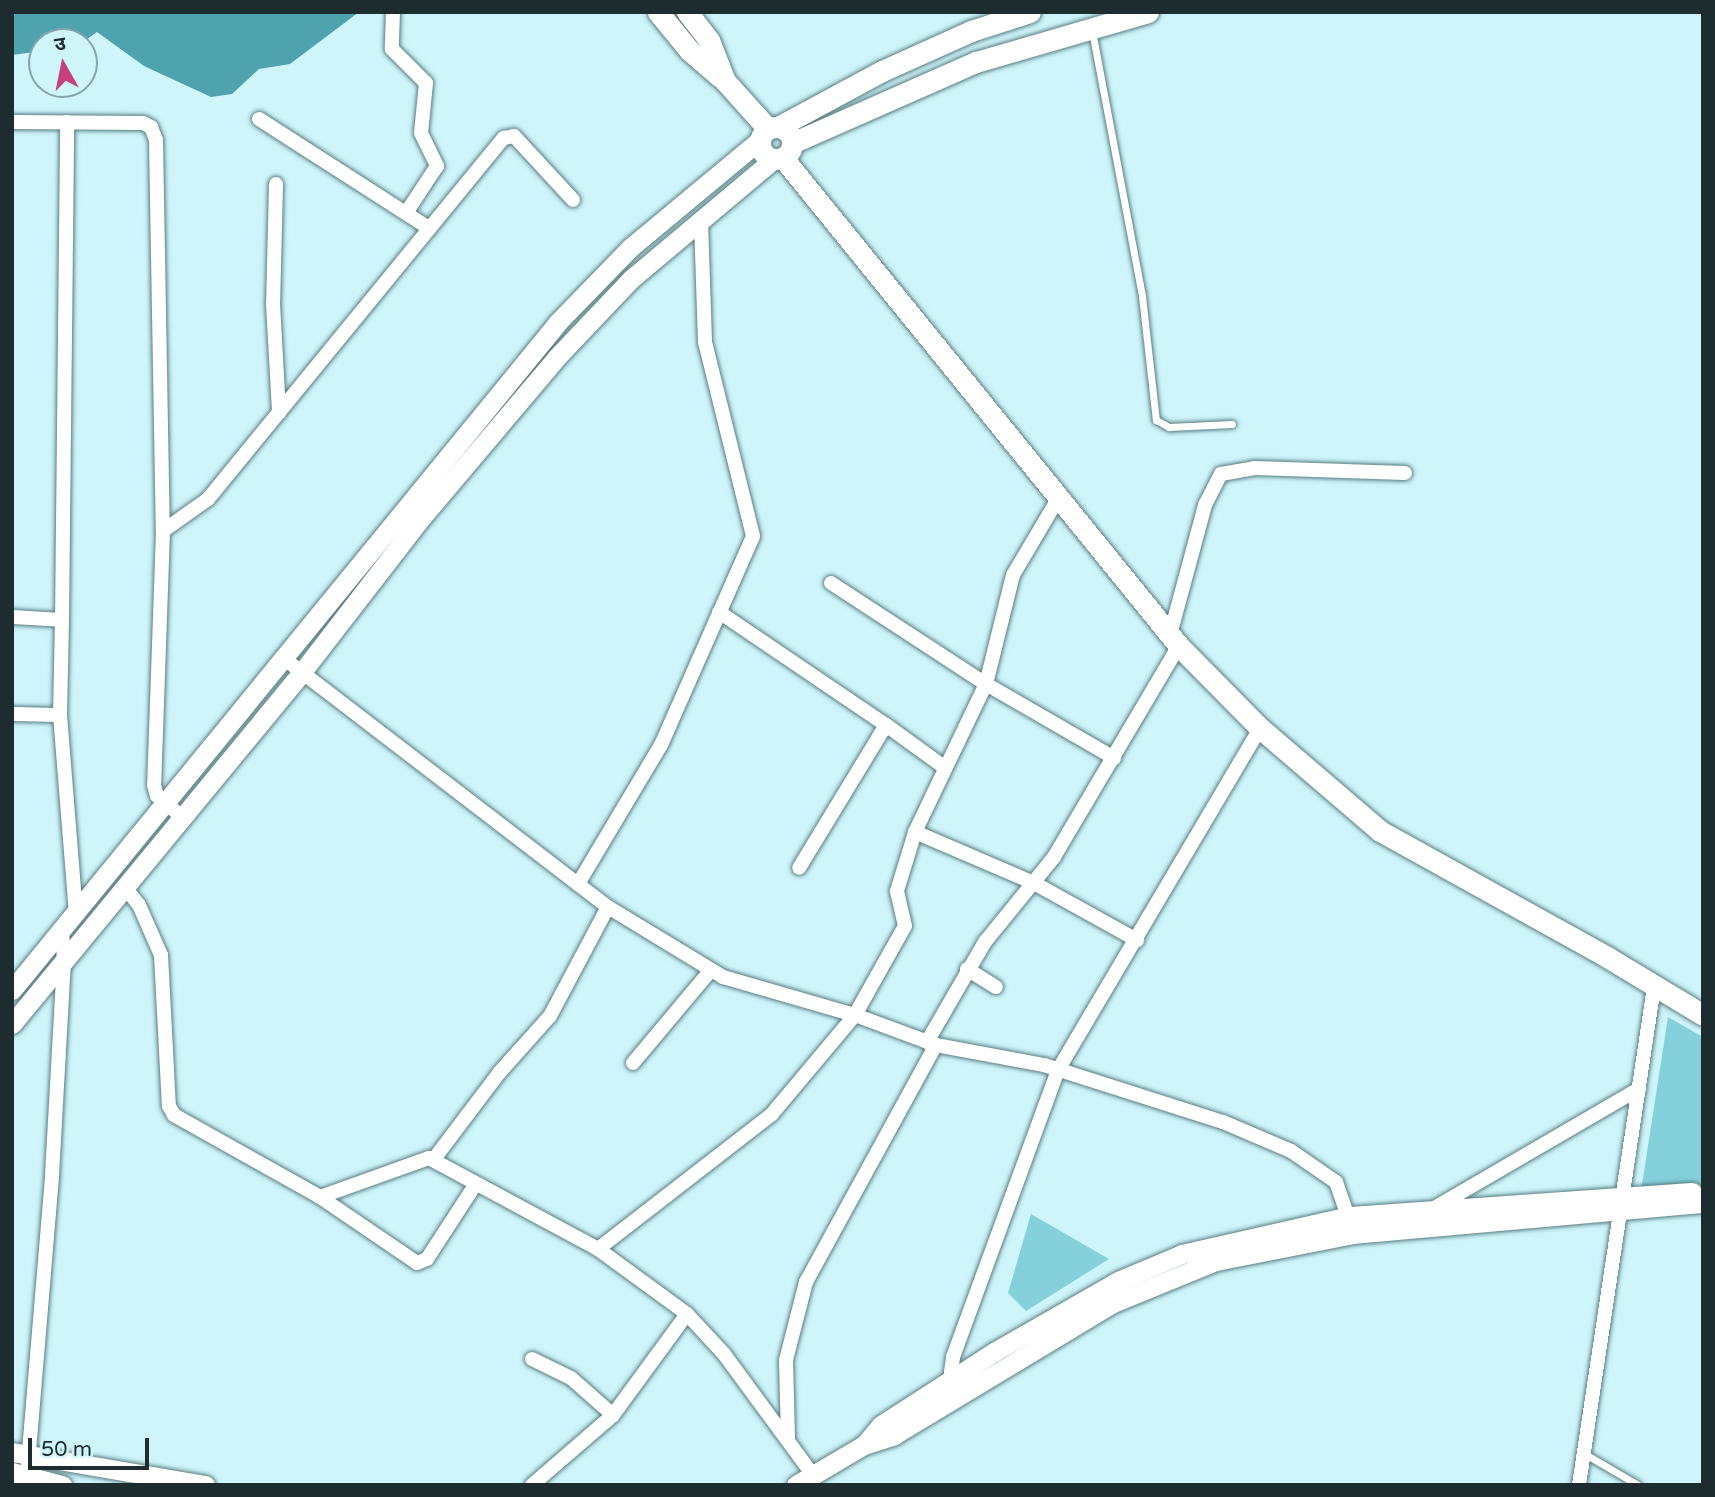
<!DOCTYPE html>
<html>
<head>
<meta charset="utf-8">
<style>
  body { margin:0 }
  #map { position:relative; width:1715px; height:1497px; overflow:hidden; background:#cdf5fa; font-family:"Varela Round","Noto Sans Devanagari",sans-serif }
  div>[style] { position:absolute }
  [style*='--x'] { left:calc(var(--x)*1px); top:calc(var(--y)*1px); width:calc(var(--w)*1px); rotate:calc(var(--a)*1deg) }
  .green>* { inset:0; background:#85d1db }
  .water>* { inset:0; background:#4ea3af }
  .roads { filter:drop-shadow(0 0 2px #597d82) drop-shadow(0 0 2px #597d82) }
  .service>* { height:7px; margin:-3.5px; padding:0 3.5px; transform-origin:3.5px; border-radius:3.5px; background:#fff }
  .minor>* { height:14px; margin:-7px; padding:0 7px; transform-origin:7px; border-radius:7px; background:#fff }
  .tertiary>* { height:19px; margin:-9.5px; padding:0 9.5px; transform-origin:9.5px; border-radius:9.5px; background:#fff }
  .secondary>* { height:21px; margin:-10.5px; padding:0 10.5px; transform-origin:10.5px; border-radius:10.5px; background:#fff }
  .secondary>.ring { margin:-10.5px; padding:0; box-sizing:content-box; background:none; border:21px solid #fff; border-radius:50% }
  span { translate:-50% -50%; white-space:nowrap; text-align:center; line-height:1.15; -webkit-text-stroke:7px #cdf5fa; paint-order:stroke }
  .frame { position:absolute; inset:0; border:14px solid #1d2c2e; pointer-events:none }
  .north { position:absolute; left:28px; top:28px; width:70px; height:70px; box-sizing:border-box; background:#cdf5fa; border:2px solid #87a5a8; border-radius:50%; rotate:351deg; font-size:19px; font-weight:700; line-height:28px; text-align:center; color:#1d2c2e }
  .north::after { content:''; display:block; margin:auto; width:24px; height:32px; background:#c73f7c; clip-path:polygon(50% 0,100% 100%,50% 72%,0 100%) }
  .scale { position:absolute; left:28px; top:1438px; width:121px; height:32px; box-sizing:border-box; border:4px solid #1d2c2e; border-top:0; padding-left:9px; font-size:21px; line-height:24px; white-space:nowrap; color:#1d2c2e; -webkit-text-stroke:5px #cdf5fa; paint-order:stroke }
</style>
</head>
<body>
<div id="map">
  <div class="green">
    <i style="clip-path:polygon(1668px 1017px,1703px 1037px,1703px 1189px,1641px 1191px)"></i>
    <i style="clip-path:polygon(1031px 1214px,1109px 1259px,1026px 1311px,1008px 1293px)"></i>
  </div>
  <div class="water">
    <i style="clip-path:polygon(12px 12px,359px 12px,290px 64px,259px 69px,232px 94px,211px 97px,144px 66px,97px 32px,83px 42px,42px 42px,42px 51px,12px 55px)"></i>
  </div>
  <div class="roads">
    <div class="service">
      <i style="--x:1092;--y:31;--w:270;--a:79.3"></i>
      <i style="--x:1142;--y:296;--w:125;--a:83.6"></i>
      <i style="--x:1156;--y:420;--w:15;--a:28"></i>
      <i style="--x:1169;--y:427;--w:63;--a:-2.7"></i>
      <i style="--x:1585;--y:1454;--w:61;--a:30.3"></i>
    </div>
    <div class="minor">
      <i style="--x:393;--y:12;--w:37;--a:92"></i>
      <i style="--x:392;--y:49;--w:48;--a:45"></i>
      <i style="--x:426;--y:83;--w:50;--a:95.7"></i>
      <i style="--x:421;--y:133;--w:37;--a:64"></i>
      <i style="--x:437;--y:166;--w:56;--a:123.4"></i>
      <i style="--x:259;--y:119;--w:202;--a:32.7"></i>
      <i style="--x:12;--y:122;--w:131;--a:0.4"></i>
      <i style="--x:143;--y:123;--w:9;--a:27"></i>
      <i style="--x:151;--y:127;--w:14;--a:69"></i>
      <i style="--x:156;--y:140;--w:391;--a:89"></i>
      <i style="--x:163;--y:531;--w:254;--a:92"></i>
      <i style="--x:154;--y:785;--w:11;--a:75"></i>
      <i style="--x:157;--y:796;--w:33;--a:40"></i>
      <i style="--x:276;--y:184;--w:120;--a:91.4"></i>
      <i style="--x:273;--y:304;--w:109;--a:86.8"></i>
      <i style="--x:163;--y:531;--w:55;--a:-35.4"></i>
      <i style="--x:208;--y:499;--w:467;--a:-50.7"></i>
      <i style="--x:504;--y:138;--w:10;--a:-11"></i>
      <i style="--x:514;--y:136;--w:87;--a:47.3"></i>
      <i style="--x:831;--y:583;--w:185;--a:33.1"></i>
      <i style="--x:986;--y:684;--w:148;--a:30"></i>
      <i style="--x:719;--y:612;--w:202;--a:34.1"></i>
      <i style="--x:886;--y:725;--w:167;--a:121.3"></i>
      <i style="--x:12;--y:617;--w:50;--a:3.4"></i>
      <i style="--x:62;--y:620;--w:498;--a:-89.4"></i>
      <i style="--x:62;--y:620;--w:95;--a:91.2"></i>
      <i style="--x:60;--y:715;--w:201;--a:85.4"></i>
      <i style="--x:1170;--y:635;--w:135;--a:-74.9"></i>
      <i style="--x:1205;--y:505;--w:35;--a:-63"></i>
      <i style="--x:1221;--y:474;--w:34;--a:-10"></i>
      <i style="--x:1254;--y:468;--w:151;--a:1.9"></i>
      <i style="--x:282;--y:657;--w:411;--a:37.5"></i>
      <i style="--x:608;--y:907;--w:135;--a:31.3"></i>
      <i style="--x:723;--y:977;--w:137;--a:16.1"></i>
      <i style="--x:855;--y:1015;--w:86;--a:20.3"></i>
      <i style="--x:936;--y:1045;--w:110;--a:10.5"></i>
      <i style="--x:1044;--y:1065;--w:188;--a:17.7"></i>
      <i style="--x:1223;--y:1122;--w:74;--a:23.1"></i>
      <i style="--x:1291;--y:1151;--w:55;--a:34.6"></i>
      <i style="--x:1336;--y:1182;--w:46;--a:70.8"></i>
      <i style="--x:12;--y:714;--w:48;--a:1.2"></i>
      <i style="--x:886;--y:725;--w:72;--a:35.9"></i>
      <i style="--x:915;--y:832;--w:129;--a:23.2"></i>
      <i style="--x:1034;--y:883;--w:118;--a:29"></i>
      <i style="--x:578;--y:884;--w:162;--a:-59.2"></i>
      <i style="--x:661;--y:745;--w:228;--a:-66.2"></i>
      <i style="--x:753;--y:536;--w:200;--a:-103.9"></i>
      <i style="--x:705;--y:342;--w:122;--a:-91.9"></i>
      <i style="--x:124;--y:886;--w:24;--a:52"></i>
      <i style="--x:139;--y:905;--w:55;--a:66.3"></i>
      <i style="--x:161;--y:955;--w:151;--a:87"></i>
      <i style="--x:169;--y:1106;--w:10;--a:61"></i>
      <i style="--x:174;--y:1115;--w:167;--a:29.3"></i>
      <i style="--x:320;--y:1197;--w:117;--a:34.2"></i>
      <i style="--x:417;--y:1263;--w:11;--a:-22"></i>
      <i style="--x:427;--y:1259;--w:88;--a:-57"></i>
      <i style="--x:967;--y:969;--w:34;--a:32"></i>
      <i style="--x:927;--y:1042;--w:116;--a:-59.9"></i>
      <i style="--x:985;--y:942;--w:109;--a:-50.9"></i>
      <i style="--x:1054;--y:857;--w:245;--a:-59.4"></i>
      <i style="--x:633;--y:1063;--w:121;--a:-50"></i>
      <i style="--x:434;--y:1159;--w:108;--a:-52.9"></i>
      <i style="--x:499;--y:1073;--w:76;--a:-48.2"></i>
      <i style="--x:550;--y:1016;--w:123;--a:-62"></i>
      <i style="--x:320;--y:1197;--w:116;--a:-19.7"></i>
      <i style="--x:429;--y:1158;--w:192;--a:28.3"></i>
      <i style="--x:598;--y:1249;--w:110;--a:36.1"></i>
      <i style="--x:687;--y:1314;--w:54;--a:47.2"></i>
      <i style="--x:724;--y:1354;--w:150;--a:53.7"></i>
      <i style="--x:813;--y:1475;--w:9;--a:111"></i>
      <i style="--x:1436;--y:1207;--w:235;--a:-30.2"></i>
      <i style="--x:598;--y:1249;--w:220;--a:-37.8"></i>
      <i style="--x:772;--y:1114;--w:129;--a:-50"></i>
      <i style="--x:855;--y:1015;--w:102;--a:-60.7"></i>
      <i style="--x:905;--y:926;--w:36;--a:-103"></i>
      <i style="--x:897;--y:891;--w:62;--a:-73"></i>
      <i style="--x:915;--y:832;--w:164;--a:-64.4"></i>
      <i style="--x:986;--y:684;--w:112;--a:-76.1"></i>
      <i style="--x:1013;--y:575;--w:88;--a:-59.4"></i>
      <i style="--x:532;--y:1359;--w:43;--a:26"></i>
      <i style="--x:571;--y:1378;--w:56;--a:41.4"></i>
      <i style="--x:957;--y:1386;--w:15;--a:-113"></i>
      <i style="--x:951;--y:1372;--w:15;--a:-82"></i>
      <i style="--x:953;--y:1357;--w:306;--a:-69.9"></i>
      <i style="--x:1058;--y:1070;--w:397;--a:-59.4"></i>
      <i style="--x:788;--y:1438;--w:78;--a:-91.5"></i>
      <i style="--x:786;--y:1360;--w:81;--a:-75.6"></i>
      <i style="--x:806;--y:1282;--w:270;--a:-61.3"></i>
      <i style="--x:28;--y:1463;--w:289;--a:-85.2"></i>
      <i style="--x:52;--y:1175;--w:215;--a:-86.8"></i>
      <i style="--x:64;--y:960;--w:30;--a:-94"></i>
      <i style="--x:532;--y:1485;--w:107;--a:-40.8"></i>
      <i style="--x:613;--y:1415;--w:125;--a:-53.8"></i>
      <i style="--x:1579;--y:1485;--w:504;--a:-81.44"></i>
    </div>
    <div class="tertiary">
      <i style="--x:12;--y:990;--w:864;--a:-50.73"></i>
      <i style="--x:559;--y:321;--w:103;--a:-45.8"></i>
      <i style="--x:631;--y:247;--w:169;--a:-39.7"></i>
      <i style="--x:12;--y:1024;--w:456;--a:-50.5"></i>
      <i style="--x:302;--y:672;--w:195;--a:-52.3"></i>
      <i style="--x:421;--y:518;--w:209;--a:-49.8"></i>
      <i style="--x:556;--y:358;--w:109;--a:-46.5"></i>
      <i style="--x:631;--y:279;--w:187;--a:-40"></i>
      <i style="--x:865;--y:1444;--w:25;--a:-50"></i>
      <i style="--x:881;--y:1425;--w:135;--a:-32.9"></i>
      <i style="--x:994;--y:1352;--w:143;--a:-29.8"></i>
      <i style="--x:1118;--y:1281;--w:69;--a:-22.9"></i>
      <i style="--x:1182;--y:1254;--w:171;--a:-12.8"></i>
      <i style="--x:1349;--y:1216;--w:344;--a:-4"></i>
      <i style="--x:12;--y:1452;--w:196;--a:9.7"></i>
      <i style="--x:12;--y:1472;--w:52;--a:14.6"></i>
      <i style="--x:796;--y:1485;--w:79;--a:-30.5"></i>
      <i style="--x:864;--y:1445;--w:32;--a:-18"></i>
      <i style="--x:894;--y:1435;--w:256;--a:-31.1"></i>
      <i style="--x:1113;--y:1303;--w:111;--a:-22.2"></i>
      <i style="--x:1216;--y:1261;--w:140;--a:-11.1"></i>
      <i style="--x:1353;--y:1234;--w:351;--a:-5.1"></i>
    </div>
    <div class="secondary">
      <i style="--x:658;--y:12;--w:49;--a:50.8"></i>
      <i style="--x:689;--y:50;--w:41;--a:41.1"></i>
      <i style="--x:687;--y:12;--w:36;--a:52"></i>
      <i style="--x:709;--y:40;--w:44;--a:68.7"></i>
      <i style="--x:725;--y:81;--w:64;--a:48.1"></i>
      <i class="ring" style="left:760px;top:127px;width:11px;height:11px"></i>
      <i style="--x:778;--y:127;--w:118;--a:-28.3"></i>
      <i style="--x:882;--y:71;--w:98;--a:-24.2"></i>
      <i style="--x:971;--y:31;--w:62;--a:-17.9"></i>
      <i style="--x:792;--y:143;--w:201;--a:-23.8"></i>
      <i style="--x:976;--y:62;--w:179;--a:-16.2"></i>
      <i style="--x:783;--y:158;--w:628;--a:50.94"></i>
      <i style="--x:1179;--y:646;--w:115;--a:45.4"></i>
      <i style="--x:1260;--y:728;--w:158;--a:40.6"></i>
      <i style="--x:1380;--y:831;--w:260;--a:29"></i>
      <i style="--x:1607;--y:957;--w:112;--a:31.1"></i>
    </div>
  </div>
  <div class="frame"></div>
  <div class="north">उ</div>
  <div class="scale">50 m</div>
</div>
</body>
</html>
